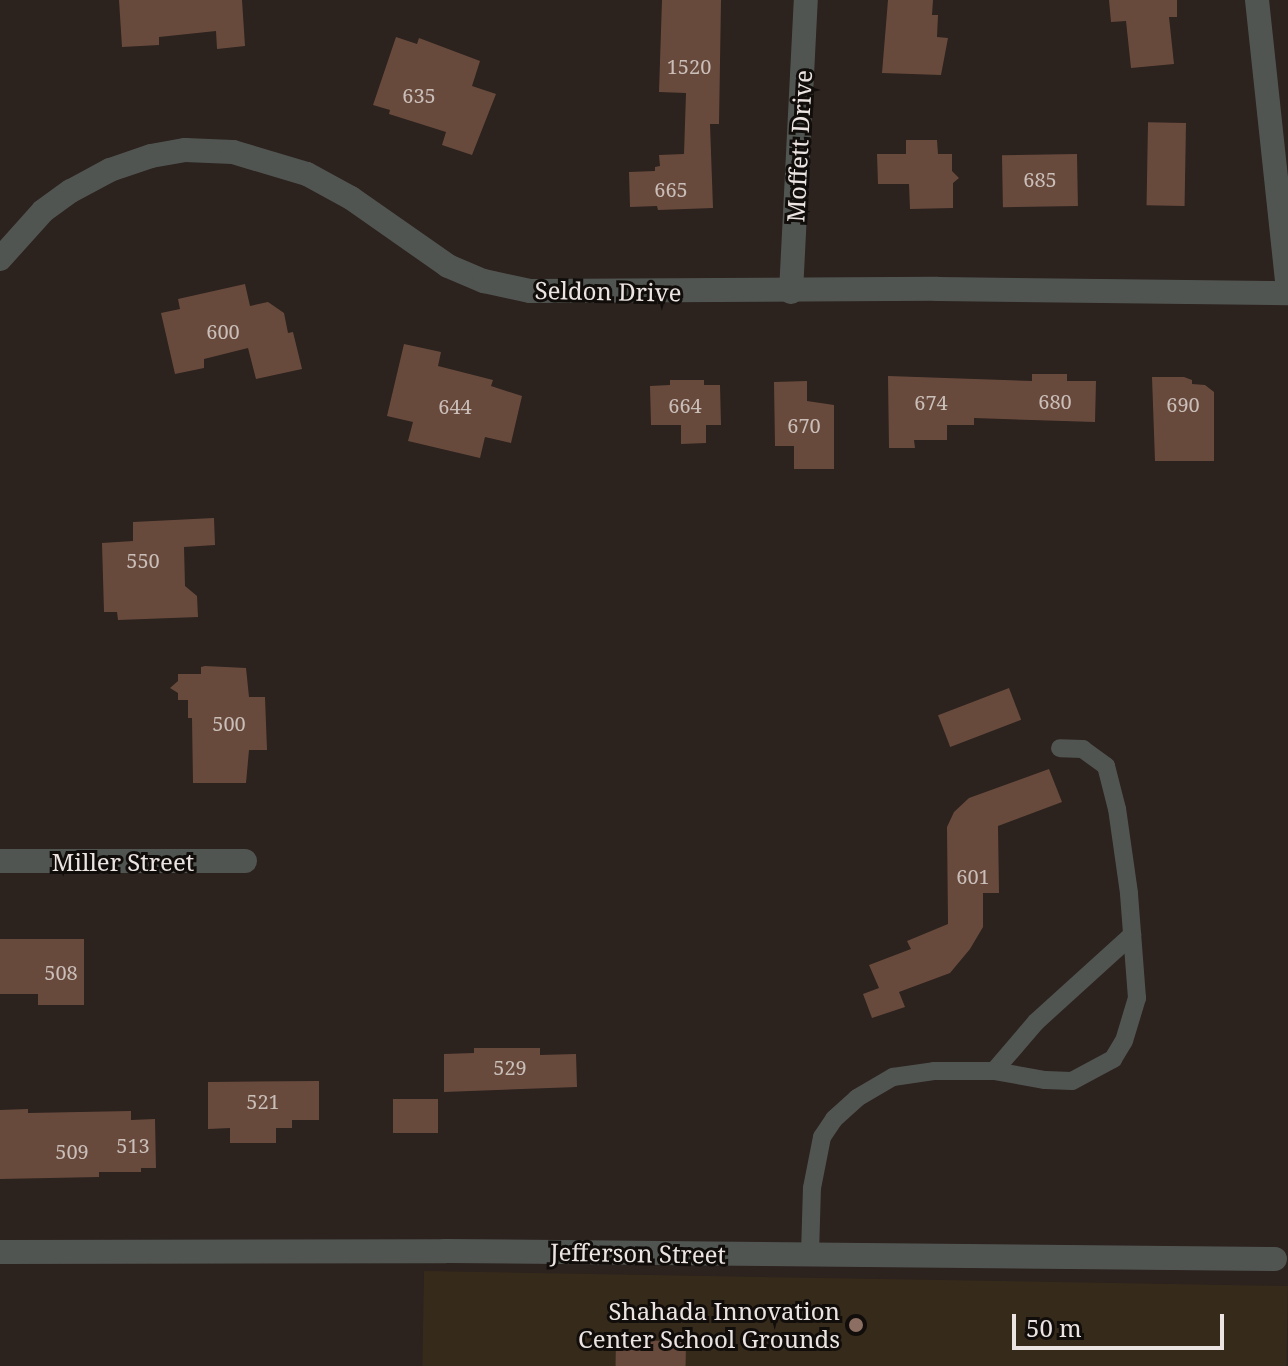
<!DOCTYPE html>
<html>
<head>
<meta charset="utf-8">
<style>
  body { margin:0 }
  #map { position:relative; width:1288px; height:1366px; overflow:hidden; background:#2c221e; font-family:"Noto Serif",serif }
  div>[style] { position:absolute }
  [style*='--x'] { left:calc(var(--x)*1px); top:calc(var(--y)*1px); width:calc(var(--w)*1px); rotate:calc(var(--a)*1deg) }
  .education>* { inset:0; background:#362a1b; transform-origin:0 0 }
  .building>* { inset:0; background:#684a3d; transform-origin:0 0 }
  .lane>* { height:18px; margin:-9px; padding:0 9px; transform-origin:9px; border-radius:9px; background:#515552 }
  .street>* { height:24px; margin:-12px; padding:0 12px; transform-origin:12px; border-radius:12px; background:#515552 }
  .dots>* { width:22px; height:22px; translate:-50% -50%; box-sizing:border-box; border:4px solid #110d0b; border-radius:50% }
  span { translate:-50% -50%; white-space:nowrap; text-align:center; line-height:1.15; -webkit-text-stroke:6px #110d0b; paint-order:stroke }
  .number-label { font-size:20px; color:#cabeb9 }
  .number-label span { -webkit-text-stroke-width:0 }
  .street-label { font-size:24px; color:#ebe4e2 }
  .poi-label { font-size:24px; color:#ebe4e2 }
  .right { translate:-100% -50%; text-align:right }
  .scale { position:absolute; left:1012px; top:1314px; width:212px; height:36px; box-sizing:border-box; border:4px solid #ebe4e2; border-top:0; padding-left:10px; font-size:24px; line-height:28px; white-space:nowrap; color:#ebe4e2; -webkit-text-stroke:6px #110d0b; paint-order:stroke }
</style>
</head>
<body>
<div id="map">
  <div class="education">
    <i style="left:424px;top:1271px;width:864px;height:95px;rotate:1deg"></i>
  </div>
  <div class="building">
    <i style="clip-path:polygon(119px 0,242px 0,245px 46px,217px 49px,216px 31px,159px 37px,159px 45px,122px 47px)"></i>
    <i style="clip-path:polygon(662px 0,721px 0,719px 124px,710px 124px,713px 208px,658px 210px,657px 206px,630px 207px,629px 172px,655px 171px,655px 167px,660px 166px,659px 155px,684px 154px,686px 93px,659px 92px)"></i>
    <i style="clip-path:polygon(888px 0,933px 0,932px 15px,938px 15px,937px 37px,948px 38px,941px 75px,882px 73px)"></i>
    <i style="clip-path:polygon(1109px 0,1177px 0,1177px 17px,1169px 17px,1174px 64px,1131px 68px,1126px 21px,1111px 22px)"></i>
    <i style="clip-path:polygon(396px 37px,417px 44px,419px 38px,480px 61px,472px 86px,496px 94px,472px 155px,442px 145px,446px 132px,389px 114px,390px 110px,373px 105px)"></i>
    <i style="left:1186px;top:123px;width:83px;height:38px;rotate:91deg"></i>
    <i style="clip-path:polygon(906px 140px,937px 140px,938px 154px,952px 154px,952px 171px,959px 178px,953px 183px,953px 208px,910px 209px,909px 184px,878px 184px,877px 154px,906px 154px)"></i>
    <i style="left:1077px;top:154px;width:52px;height:75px;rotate:89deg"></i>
    <i style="clip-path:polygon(245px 284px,250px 306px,268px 302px,284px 313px,288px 333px,293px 332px,302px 369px,256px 379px,248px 348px,204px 359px,204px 368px,175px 374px,161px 313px,180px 309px,178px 299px)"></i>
    <i style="clip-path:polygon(404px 344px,441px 352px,438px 366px,493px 380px,491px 386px,522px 396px,511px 443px,485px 437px,480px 458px,408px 441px,413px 422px,387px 416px)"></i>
    <i style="clip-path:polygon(1032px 374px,1067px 374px,1067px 381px,1096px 381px,1095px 422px,974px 418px,974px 425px,947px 425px,947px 440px,914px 440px,915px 448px,889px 448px,888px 376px,1032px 381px)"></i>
    <i style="clip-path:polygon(1152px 377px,1184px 377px,1192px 380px,1192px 384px,1205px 385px,1214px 392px,1214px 461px,1155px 461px)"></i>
    <i style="clip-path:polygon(670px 380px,704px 380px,704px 385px,720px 385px,721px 425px,706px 425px,706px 443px,681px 444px,681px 425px,651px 425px,650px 386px,670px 385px)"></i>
    <i style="clip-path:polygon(807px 381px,807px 401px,834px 405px,834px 469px,794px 469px,794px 446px,775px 446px,774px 382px)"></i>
    <i style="clip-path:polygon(214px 518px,215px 545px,184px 547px,185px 586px,197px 596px,198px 617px,118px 620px,117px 612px,104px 612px,102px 543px,133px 541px,133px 522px)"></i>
    <i style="clip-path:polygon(205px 666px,246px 668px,249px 697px,265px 697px,267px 750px,249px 750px,246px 783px,193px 783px,192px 718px,188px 718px,188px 700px,178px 700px,178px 693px,170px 688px,178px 681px,178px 674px,201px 674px,201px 667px)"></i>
    <i style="left:1009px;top:688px;width:34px;height:76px;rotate:69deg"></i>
    <i style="clip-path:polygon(1049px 769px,1062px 802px,998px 826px,999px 893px,983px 893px,983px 927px,970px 949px,950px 973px,899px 992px,905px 1007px,872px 1018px,863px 994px,879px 988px,869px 965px,911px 949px,907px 941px,948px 924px,947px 827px,954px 812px,969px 798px)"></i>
    <i style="clip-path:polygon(0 939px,84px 939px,84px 1005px,38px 1005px,38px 994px,0 994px)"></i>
    <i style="clip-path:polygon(474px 1048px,540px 1048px,540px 1055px,576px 1054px,577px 1087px,444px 1092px,444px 1054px,474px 1053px)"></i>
    <i style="clip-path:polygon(319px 1081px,319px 1120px,292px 1120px,292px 1128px,276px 1128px,276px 1143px,230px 1143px,230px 1128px,208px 1129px,208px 1082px)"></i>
    <i style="left:393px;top:1099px;width:45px;height:34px"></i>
    <i style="clip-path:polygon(28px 1109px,28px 1113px,131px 1111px,131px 1120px,155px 1119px,156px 1168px,141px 1168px,141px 1172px,99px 1172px,99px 1177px,0 1179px,0 1110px)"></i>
    <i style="left:616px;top:1340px;width:70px;height:26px;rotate:1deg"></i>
  </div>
  <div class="lane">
    <i style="--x:994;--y:1071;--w:65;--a:-49.4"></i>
    <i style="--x:1036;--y:1022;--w:130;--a:-42.2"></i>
    <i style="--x:810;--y:1254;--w:66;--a:-88.3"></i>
    <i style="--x:812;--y:1188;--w:52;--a:-78.9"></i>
    <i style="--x:822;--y:1137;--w:22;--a:-56"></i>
    <i style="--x:834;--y:1119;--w:31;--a:-42"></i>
    <i style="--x:857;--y:1098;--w:42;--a:-30.3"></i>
    <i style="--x:893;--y:1077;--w:41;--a:-8.3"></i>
    <i style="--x:934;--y:1071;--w:60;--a:0"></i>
    <i style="--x:994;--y:1071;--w:52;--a:10"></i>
    <i style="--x:1045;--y:1080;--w:27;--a:2"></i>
    <i style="--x:1072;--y:1081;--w:47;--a:-28.2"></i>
    <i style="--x:1113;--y:1059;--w:21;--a:-59"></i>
    <i style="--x:1124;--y:1041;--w:45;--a:-73.2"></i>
    <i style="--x:1137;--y:998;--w:105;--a:-94.4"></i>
    <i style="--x:1129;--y:893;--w:85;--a:-98.1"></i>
    <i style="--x:1117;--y:809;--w:44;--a:-104.3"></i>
    <i style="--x:1106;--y:766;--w:29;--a:-144"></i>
    <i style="--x:1083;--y:749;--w:23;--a:-178"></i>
  </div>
  <div class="street">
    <i style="--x:1257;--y:0;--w:291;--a:83.9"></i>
    <i style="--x:0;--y:259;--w:64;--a:-48.1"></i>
    <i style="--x:43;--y:211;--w:34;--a:-36"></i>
    <i style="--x:71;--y:191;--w:44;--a:-28.3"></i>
    <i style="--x:110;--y:170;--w:43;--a:-18.9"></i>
    <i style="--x:151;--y:156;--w:35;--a:-10"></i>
    <i style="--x:185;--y:150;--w:48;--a:2.4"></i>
    <i style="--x:233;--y:152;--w:77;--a:16.6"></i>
    <i style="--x:307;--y:174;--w:50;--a:28.6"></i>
    <i style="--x:351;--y:198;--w:118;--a:35"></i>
    <i style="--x:448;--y:266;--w:39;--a:23"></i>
    <i style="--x:484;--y:281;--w:47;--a:12.3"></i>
    <i style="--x:530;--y:291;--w:407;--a:-0.3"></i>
    <i style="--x:937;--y:289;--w:351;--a:0.7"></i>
    <i style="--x:791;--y:292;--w:292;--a:-87.1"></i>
    <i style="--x:0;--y:861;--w:245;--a:0"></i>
    <i style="--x:0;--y:1252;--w:445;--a:-0.1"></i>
    <i style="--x:445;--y:1251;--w:830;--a:0.55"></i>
  </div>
  <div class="dots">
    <i style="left:856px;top:1325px;background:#8d6e63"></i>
  </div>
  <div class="number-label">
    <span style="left:689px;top:66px">1520</span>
    <span style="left:419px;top:95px">635</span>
    <span style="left:1040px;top:179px">685</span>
    <span style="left:671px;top:189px">665</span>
    <span style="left:223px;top:331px">600</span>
    <span style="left:1055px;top:401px">680</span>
    <span style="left:931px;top:402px">674</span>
    <span style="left:1183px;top:404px">690</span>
    <span style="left:685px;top:405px">664</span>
    <span style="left:455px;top:406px">644</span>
    <span style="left:804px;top:425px">670</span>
    <span style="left:143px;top:560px">550</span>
    <span style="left:229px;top:723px">500</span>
    <span style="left:973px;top:876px">601</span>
    <span style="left:61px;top:972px">508</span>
    <span style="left:510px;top:1067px">529</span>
    <span style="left:263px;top:1101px">521</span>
    <span style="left:133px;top:1145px">513</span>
    <span style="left:72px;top:1151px">509</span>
  </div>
  <div class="street-label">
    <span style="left:799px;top:146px;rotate:-87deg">Moffett Drive</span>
    <span style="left:608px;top:291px;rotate:1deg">Seldon Drive</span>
    <span style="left:123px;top:862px">Miller Street</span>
    <span style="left:638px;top:1253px;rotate:1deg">Jefferson Street</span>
  </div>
  <div class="poi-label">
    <span class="right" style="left:840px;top:1325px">Shahada Innovation<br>Center School Grounds</span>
  </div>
  <div class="scale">50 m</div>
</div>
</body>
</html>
